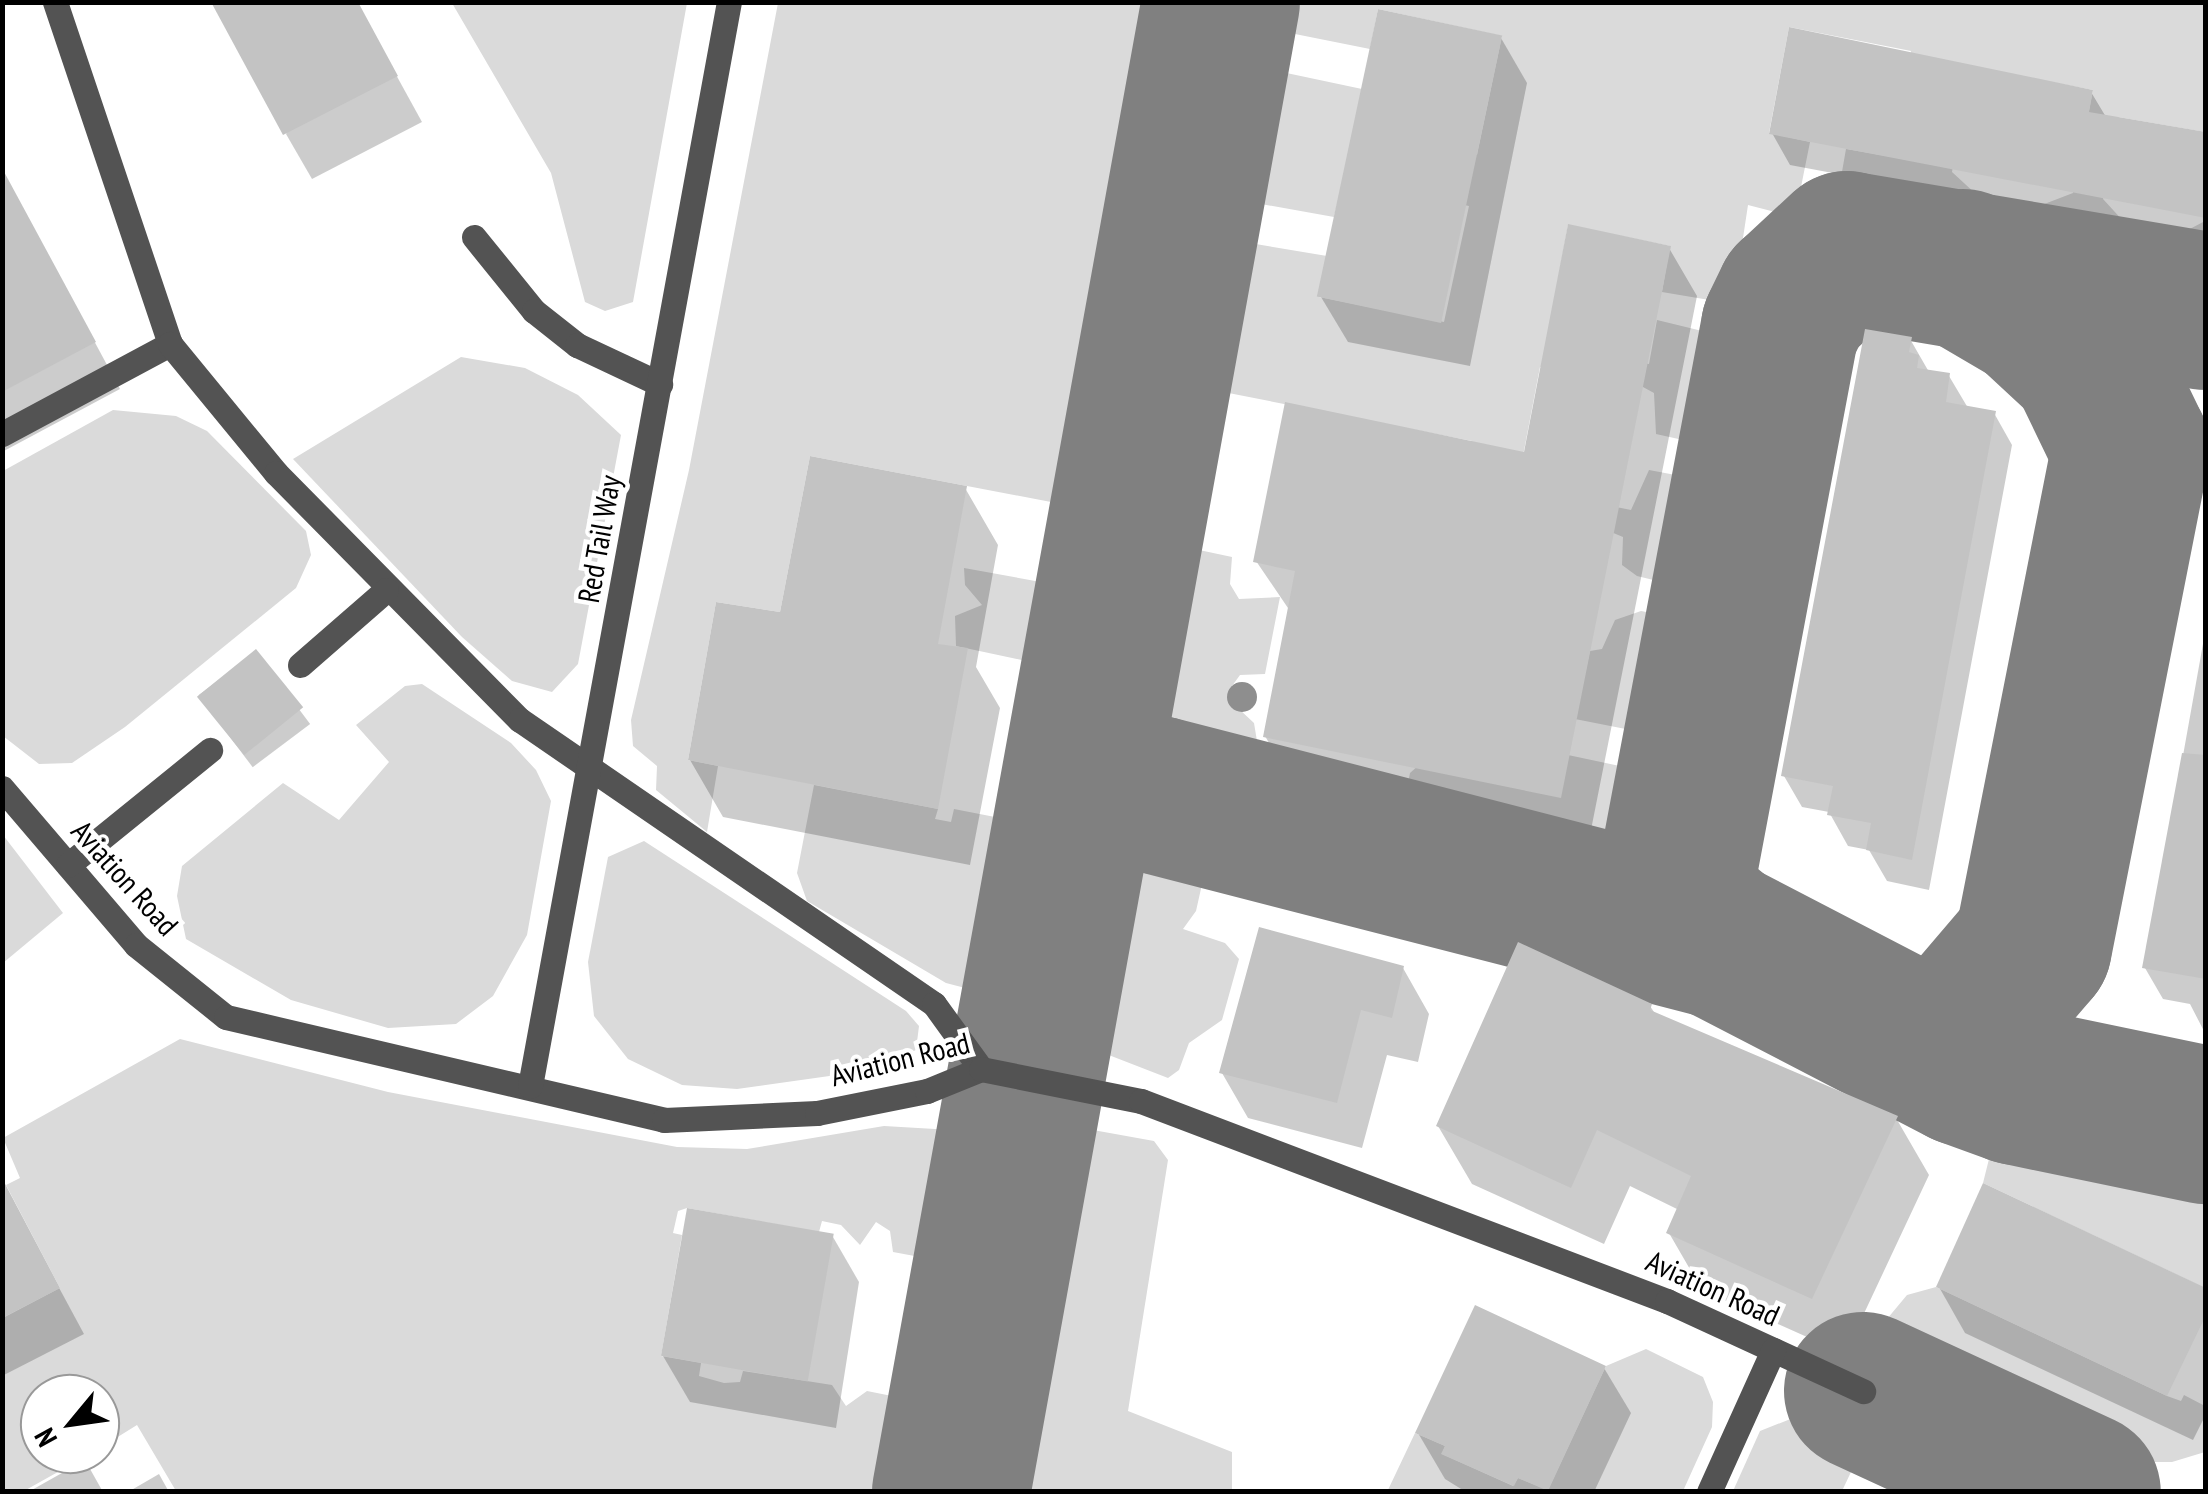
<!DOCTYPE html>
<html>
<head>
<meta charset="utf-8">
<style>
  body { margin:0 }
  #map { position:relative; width:2208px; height:1494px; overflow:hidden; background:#fff; font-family:"PT Sans Narrow",sans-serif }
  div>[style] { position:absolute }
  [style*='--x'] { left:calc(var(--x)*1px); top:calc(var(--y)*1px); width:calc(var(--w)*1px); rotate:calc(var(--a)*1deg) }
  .green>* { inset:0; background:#dadada }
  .shadow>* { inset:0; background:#0003; transform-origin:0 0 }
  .taxiway>* { height:158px; margin:-79px; padding:0 79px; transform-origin:79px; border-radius:79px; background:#808080 }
  .building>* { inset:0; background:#c3c3c3; transform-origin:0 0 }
  .minor>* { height:25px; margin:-12.5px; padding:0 12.5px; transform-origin:12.5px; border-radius:12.5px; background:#535353 }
  .trees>* { width:30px; height:30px; margin:-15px; border-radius:50%; background:#8e8e8e }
  span { translate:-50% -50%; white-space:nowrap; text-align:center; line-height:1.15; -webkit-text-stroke:9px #fff; paint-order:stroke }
  .street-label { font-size:30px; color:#000 }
  .frame { position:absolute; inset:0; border:5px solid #000; pointer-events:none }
  .north { position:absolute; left:20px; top:1374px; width:100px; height:100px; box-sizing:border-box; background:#fff; border:2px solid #999; border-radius:50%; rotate:241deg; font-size:28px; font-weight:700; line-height:40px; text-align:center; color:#000 }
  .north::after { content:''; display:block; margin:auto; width:35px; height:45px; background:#000; clip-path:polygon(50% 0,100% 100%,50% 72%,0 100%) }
</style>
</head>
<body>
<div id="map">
  <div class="green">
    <i style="clip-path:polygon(452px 3px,687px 3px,633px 302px,605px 311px,585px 302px,551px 173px)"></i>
    <i style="clip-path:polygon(778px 3px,1171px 3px,1077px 507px,810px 456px,780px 612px,716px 602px,688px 760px,718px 766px,707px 832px,656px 790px,657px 766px,633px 746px,631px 720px,689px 470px)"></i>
    <i style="clip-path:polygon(1269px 3px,2205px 3px,2205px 132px,2118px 117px,2103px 199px,2136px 235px,2126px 280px,2015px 258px,2021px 213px,2073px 193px,2093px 90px,1969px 66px,1952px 172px,1990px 207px,1983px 252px,1833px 223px,1846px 149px,1892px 157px,1911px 51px,1789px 27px,1769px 133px,1810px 142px,1795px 217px,1748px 205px,1733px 304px,1662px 292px,1670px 246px,1568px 225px,1546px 345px,1649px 364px,1657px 320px,1731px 338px,1710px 446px,1656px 434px,1654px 393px,1643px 387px,1540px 367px,1517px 487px,1631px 510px,1649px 470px,1702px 480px,1682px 587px,1637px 576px,1622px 565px,1623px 537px,1611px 532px,1462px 498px,1472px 441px,1198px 387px,1226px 239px,1327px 256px,1319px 297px,1444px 322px,1469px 206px,1343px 179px,1334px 217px,1233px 199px,1258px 67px,1362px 89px,1354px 129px,1477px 155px,1502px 36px,1378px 9px,1370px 49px,1265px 28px)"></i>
    <i style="clip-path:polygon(2205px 221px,2205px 293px,2160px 287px,2167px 241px)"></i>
    <i style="clip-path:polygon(461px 357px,525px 368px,578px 395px,621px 435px,578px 664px,552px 692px,512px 681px,462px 637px,293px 459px)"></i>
    <i style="clip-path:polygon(113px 410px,176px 416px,207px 431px,306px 531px,311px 555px,296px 588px,125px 727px,72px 763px,39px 764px,3px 736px,3px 471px)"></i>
    <i style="clip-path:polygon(1171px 544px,1232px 557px,1230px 584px,1239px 599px,1280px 597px,1265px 674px,1240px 675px,1232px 686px,1239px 709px,1254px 723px,1260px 759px,1253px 793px,1164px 767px,1140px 734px)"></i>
    <i style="clip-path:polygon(964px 568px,1068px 587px,1054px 667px,956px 646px,955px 616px,982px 605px,965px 585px)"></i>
    <i style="clip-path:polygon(1641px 611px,1678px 618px,1656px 735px,1575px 719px,1590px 651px,1602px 649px,1615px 620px)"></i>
    <i style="clip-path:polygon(422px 684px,511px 743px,536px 770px,551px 801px,527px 935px,493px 996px,456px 1024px,388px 1028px,291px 1000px,186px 939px,177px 896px,182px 866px,283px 783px,339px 820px,389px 762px,356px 725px,405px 686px)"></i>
    <i style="clip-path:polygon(1568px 755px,1648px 772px,1630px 862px,1594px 886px,1398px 833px,1410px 773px,1419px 765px,1560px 797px)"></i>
    <i style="clip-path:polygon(814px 785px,938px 809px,935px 819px,951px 822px,954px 809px,1025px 823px,998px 978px,969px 989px,946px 983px,807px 901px,797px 873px)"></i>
    <i style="clip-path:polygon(1149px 832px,1204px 842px,1209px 853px,1196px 911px,1183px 929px,1225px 943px,1239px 959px,1222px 1020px,1189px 1043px,1179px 1070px,1168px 1078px,1101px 1052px,1090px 1044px,1084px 1023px,1111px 862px,1125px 839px)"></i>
    <i style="clip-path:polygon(3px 835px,63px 913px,3px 963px,2px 963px)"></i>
    <i style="clip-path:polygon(644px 841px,906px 1011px,919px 1026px,916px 1050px,872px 1070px,737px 1089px,682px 1085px,628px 1059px,594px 1016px,588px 962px,608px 857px)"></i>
    <i style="clip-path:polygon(180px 1039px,388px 1092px,677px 1147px,747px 1149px,884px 1126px,952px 1130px,964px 1154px,947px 1262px,893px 1252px,890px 1231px,876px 1222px,860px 1245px,841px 1225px,822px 1221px,819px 1232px,687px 1208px,678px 1211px,673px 1233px,682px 1235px,661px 1356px,701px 1363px,699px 1376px,724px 1383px,740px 1382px,743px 1371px,832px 1385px,846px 1406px,867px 1391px,922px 1402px,905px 1491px,176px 1491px,137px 1425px,100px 1448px,100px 1394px,40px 1394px,40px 1454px,90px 1454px,24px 1491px,3px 1491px,3px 1318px,60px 1288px,6px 1185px,20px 1178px,3px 1138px)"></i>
    <i style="clip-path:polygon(2002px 1129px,2205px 1172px,2205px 1288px,1983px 1183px,1995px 1135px)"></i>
    <i style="clip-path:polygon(1093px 1130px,1154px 1141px,1168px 1160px,1128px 1411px,1232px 1452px,1232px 1491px,1000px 1491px,1057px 1163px,1069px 1142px)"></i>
    <i style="clip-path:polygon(1936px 1287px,2167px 1396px,2181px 1401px,2184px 1395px,2205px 1406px,2205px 1452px,2172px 1462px,2126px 1462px,1877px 1349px,1887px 1319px,1907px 1295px)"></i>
    <i style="clip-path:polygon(1646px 1349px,1703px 1377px,1713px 1402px,1712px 1427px,1683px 1491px,1387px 1492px,1415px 1433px,1445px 1446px,1442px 1454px,1513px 1486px,1518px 1478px,1548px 1490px,1606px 1366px)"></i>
    <i style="clip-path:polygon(1798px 1416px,1852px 1439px,1859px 1455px,1842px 1491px,1733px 1491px,1760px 1431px)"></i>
  </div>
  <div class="shadow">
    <i style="clip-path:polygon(356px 2px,422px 122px,312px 179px,286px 134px)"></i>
    <i style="clip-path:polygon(1501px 38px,1527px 83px,1470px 366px,1348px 342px,1321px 297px)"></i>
    <i style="clip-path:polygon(2091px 92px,2106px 117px,2206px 134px,2206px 243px,1790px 165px,1772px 133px)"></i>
    <i style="clip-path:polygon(2px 170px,120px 389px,2px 452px)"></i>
    <i style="clip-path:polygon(1669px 248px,1697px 296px,1588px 845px,1293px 785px,1265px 736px,1290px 611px,1256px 561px,1526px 455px)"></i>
    <i style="clip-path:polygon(1910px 339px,1929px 372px,1949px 376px,1968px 408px,1994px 413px,2012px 445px,1929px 890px,1887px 881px,1869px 850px,1848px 846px,1829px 812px,1802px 807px,1784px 776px)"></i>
    <i style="clip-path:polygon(965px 488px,998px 545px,976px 667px,1000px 708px,970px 865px,723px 817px,690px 760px,782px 615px)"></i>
    <i style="clip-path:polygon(2206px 627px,2206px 1035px,2190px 1004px,2163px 999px,2145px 968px)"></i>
    <i style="left:256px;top:652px;width:90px;height:72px;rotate:53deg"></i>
    <i style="clip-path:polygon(1403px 968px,1429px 1014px,1418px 1062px,1387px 1055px,1362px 1148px,1248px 1118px,1222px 1073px)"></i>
    <i style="clip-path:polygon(1650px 1006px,1656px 1015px,1896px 1118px,1929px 1175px,1845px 1354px,1702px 1290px,1669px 1233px,1679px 1210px,1630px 1186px,1604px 1244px,1472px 1184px,1438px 1126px)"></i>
    <i style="clip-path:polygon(2px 1182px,84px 1334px,2px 1376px)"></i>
    <i style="clip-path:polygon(833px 1237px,859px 1282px,836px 1428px,690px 1402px,663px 1356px)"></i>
    <i style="clip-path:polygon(1939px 1287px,2206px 1291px,2206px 1414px,2193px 1440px,1965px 1333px)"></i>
    <i style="clip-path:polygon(1604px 1368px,1631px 1413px,1594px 1492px,1466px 1492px,1445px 1479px,1418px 1433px)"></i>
    <i style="clip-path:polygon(85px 1460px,103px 1492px,31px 1492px,30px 1491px)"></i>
    <i style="clip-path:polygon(159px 1474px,169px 1492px,128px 1492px)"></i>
  </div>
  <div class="taxiway">
    <i style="--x:2206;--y:311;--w:364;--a:-170.4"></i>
    <i style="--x:1847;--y:250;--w:72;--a:137.2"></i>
    <i style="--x:1794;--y:299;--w:32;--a:116"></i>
    <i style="--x:1780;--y:328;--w:572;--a:100.68"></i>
    <i style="--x:1674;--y:890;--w:26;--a:61"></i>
    <i style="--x:1687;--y:913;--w:43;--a:39.3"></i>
    <i style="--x:1720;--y:940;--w:276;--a:27.4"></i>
    <i style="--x:1965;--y:1067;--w:55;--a:20.1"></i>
    <i style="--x:2017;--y:1086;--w:193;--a:11.7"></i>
    <i style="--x:1072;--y:832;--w:45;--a:-45.9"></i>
    <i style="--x:1103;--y:800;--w:24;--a:-24"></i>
    <i style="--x:1125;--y:790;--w:32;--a:9"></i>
    <i style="--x:1157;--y:795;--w:581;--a:14.44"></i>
    <i style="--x:1918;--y:1044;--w:20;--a:-3"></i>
    <i style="--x:1938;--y:1043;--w:28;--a:-30"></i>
    <i style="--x:1962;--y:1029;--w:109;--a:-49.5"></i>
    <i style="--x:2033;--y:946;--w:507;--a:-78.85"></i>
    <i style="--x:2131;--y:449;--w:99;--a:-115.8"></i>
    <i style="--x:2088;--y:360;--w:75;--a:-137.2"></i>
    <i style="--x:2033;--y:309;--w:81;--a:-149.6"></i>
    <i style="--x:1863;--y:1391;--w:241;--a:24.8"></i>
    <i style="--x:951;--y:1492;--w:1514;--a:-79.73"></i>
  </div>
  <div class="building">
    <i style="clip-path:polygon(211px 2px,358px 2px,398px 76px,283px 135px)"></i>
    <i style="left:1378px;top:9px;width:127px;height:294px;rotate:12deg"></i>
    <i style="clip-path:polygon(1789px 27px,2093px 90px,2089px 112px,2206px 132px,2206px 218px,1769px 134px)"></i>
    <i style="clip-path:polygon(2px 168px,96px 342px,2px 392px)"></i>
    <i style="clip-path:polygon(1568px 224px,1671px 246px,1561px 798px,1263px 737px,1295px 571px,1253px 562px,1285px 402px,1524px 452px)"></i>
    <i style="clip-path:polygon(1865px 329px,1912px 337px,1909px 352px,1919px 355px,1917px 368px,1950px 373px,1946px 402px,1996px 411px,1912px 860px,1866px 850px,1871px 823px,1827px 815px,1833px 786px,1781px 776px)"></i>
    <i style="clip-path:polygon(810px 456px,967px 486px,938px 644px,968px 648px,938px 809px,688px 760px,716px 602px,780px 612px)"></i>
    <i style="left:256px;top:649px;width:75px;height:76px;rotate:51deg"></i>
    <i style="clip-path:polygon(2182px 753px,2206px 755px,2206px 979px,2142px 968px)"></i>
    <i style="clip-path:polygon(1259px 927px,1404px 966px,1392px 1018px,1361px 1010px,1337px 1103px,1219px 1073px)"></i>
    <i style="clip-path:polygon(1518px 942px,1652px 1004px,1650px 1010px,1898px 1116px,1812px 1299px,1666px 1233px,1691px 1176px,1597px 1130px,1571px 1188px,1436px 1126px)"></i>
    <i style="clip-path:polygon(2px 1178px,60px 1288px,2px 1318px)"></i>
    <i style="clip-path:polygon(1983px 1183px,2206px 1288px,2206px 1315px,2167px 1396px,1936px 1287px)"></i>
    <i style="left:687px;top:1208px;width:149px;height:150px;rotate:10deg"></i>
    <i style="clip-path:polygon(1475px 1305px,1606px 1366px,1548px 1491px,1518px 1478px,1514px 1486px,1441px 1454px,1445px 1446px,1415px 1433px)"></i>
  </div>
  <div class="minor">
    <i style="--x:55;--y:2;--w:361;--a:71.4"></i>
    <i style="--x:474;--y:237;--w:95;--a:51"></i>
    <i style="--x:534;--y:311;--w:55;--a:38.3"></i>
    <i style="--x:577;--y:345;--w:92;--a:25.2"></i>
    <i style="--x:2;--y:434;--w:191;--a:-28.2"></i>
    <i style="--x:170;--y:344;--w:167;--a:50.6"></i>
    <i style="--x:276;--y:473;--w:347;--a:45.4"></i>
    <i style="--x:520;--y:720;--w:502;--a:34.45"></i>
    <i style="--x:934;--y:1004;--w:80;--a:54.1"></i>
    <i style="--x:300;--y:665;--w:114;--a:-41.1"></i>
    <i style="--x:2;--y:788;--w:206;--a:49.5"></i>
    <i style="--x:136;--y:945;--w:115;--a:38.7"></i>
    <i style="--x:226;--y:1017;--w:450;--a:13.2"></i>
    <i style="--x:664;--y:1120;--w:153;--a:-2.6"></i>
    <i style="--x:817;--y:1113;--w:112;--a:-11.3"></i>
    <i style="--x:927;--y:1091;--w:58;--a:-22.2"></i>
    <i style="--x:981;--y:1069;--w:163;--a:11.3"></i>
    <i style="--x:1141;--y:1101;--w:563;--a:20.82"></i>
    <i style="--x:1667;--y:1301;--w:216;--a:24.7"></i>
    <i style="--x:68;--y:865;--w:183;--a:-39"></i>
    <i style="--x:530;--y:1086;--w:1102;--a:-79.6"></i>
    <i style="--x:1709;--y:1492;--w:156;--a:-65.7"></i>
  </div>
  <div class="trees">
    <i style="left:1242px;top:697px"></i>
  </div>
  <div class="street-label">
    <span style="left:599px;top:539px;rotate:-80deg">Red Tail Way</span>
    <span style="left:125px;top:878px;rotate:48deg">Aviation Road</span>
    <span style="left:900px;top:1059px;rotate:-14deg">Aviation Road</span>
    <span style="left:1713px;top:1288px;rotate:24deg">Aviation Road</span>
  </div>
  <div class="frame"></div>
  <div class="north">N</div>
</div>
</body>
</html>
